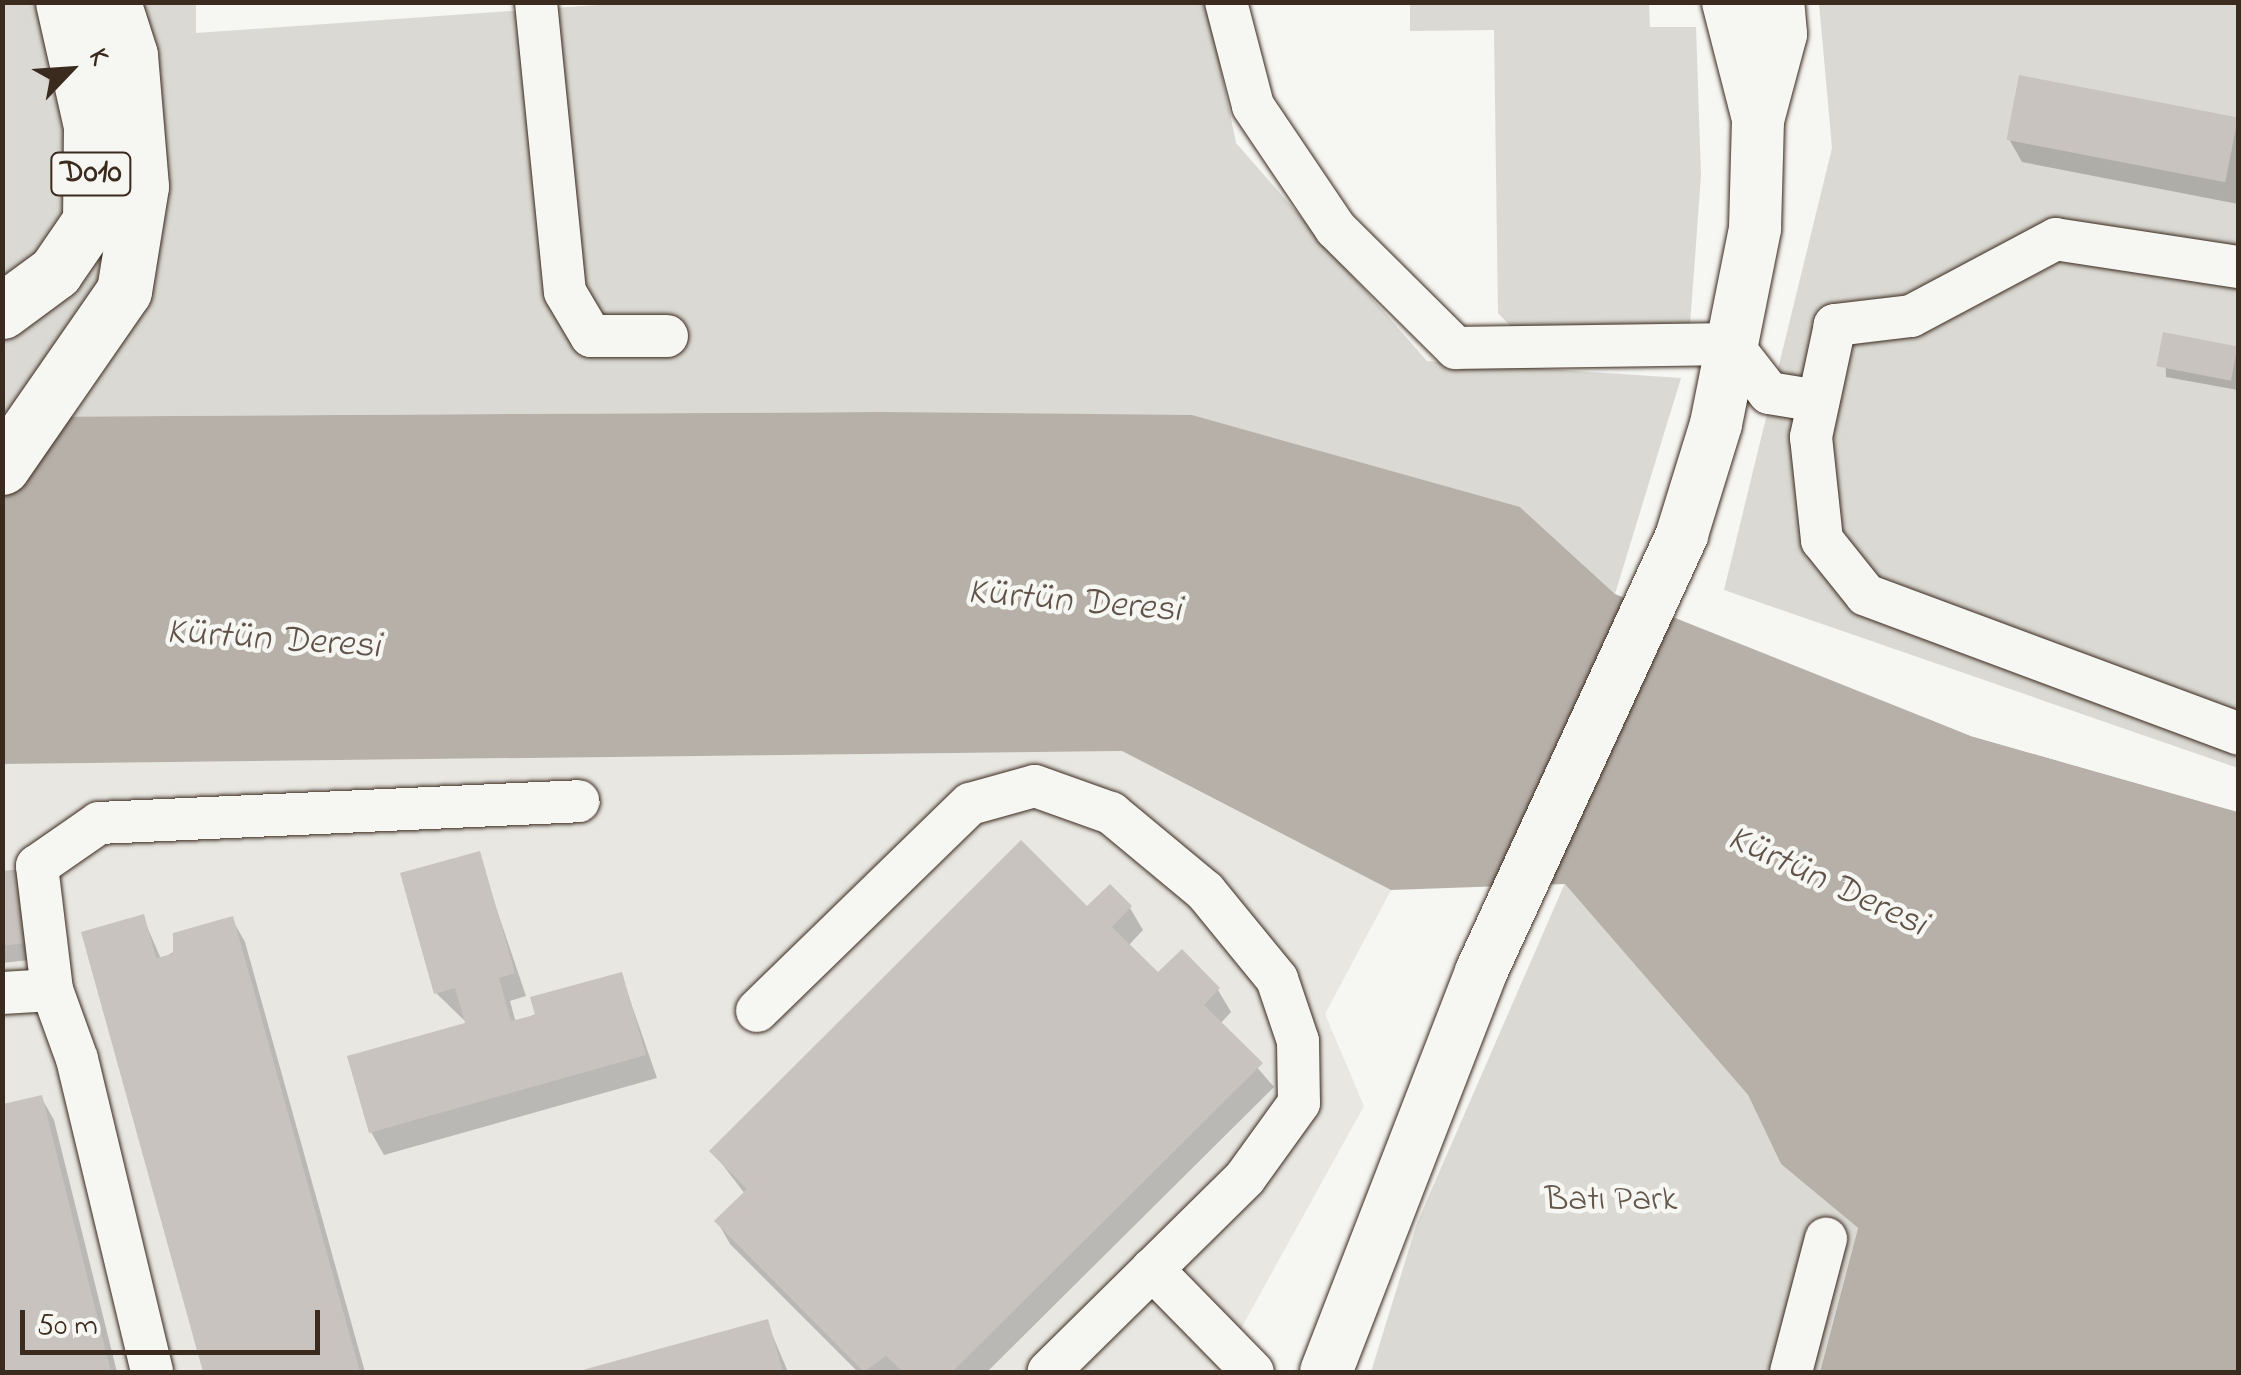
<!DOCTYPE html>
<html>
<head>
<meta charset="utf-8">
<style>
  body { margin:0 }
  #map { position:relative; width:2241px; height:1375px; overflow:hidden; background:#f6f6f2; font-family:"Indie Flower",sans-serif }
  div>[style] { position:absolute }
  [style*='--x'] { left:calc(var(--x)*1px); top:calc(var(--y)*1px); width:calc(var(--w)*1px); rotate:calc(var(--a)*1deg) }
  .built>* { inset:0; background:#e8e7e2 }
  .green>* { inset:0; background:#dad9d3 }
  .water>* { inset:0; background:#b6b0a9 }
  .pier>* { inset:0; background:#f6f6f2 }
  .shadow>* { inset:0; background:#0003 }
  .building>* { inset:0; background:#c8c3be; transform-origin:0 0 }
  .roads { filter:drop-shadow(0 0 2px #3b2a1e) drop-shadow(0 0 2px #3b2a1e) }
  .minor>* { height:42px; margin:-21px; padding:0 21px; transform-origin:21px; border-radius:21px; background:#f6f6f2 }
  .major>* { height:52px; margin:-26px; padding:0 26px; transform-origin:26px; border-radius:26px; background:#f6f6f2 }
  .highway>* { height:55px; margin:-27.5px; padding:0 27.5px; transform-origin:27.5px; border-radius:27.5px; background:#f6f6f2 }
  span { translate:-50% -50%; white-space:nowrap; text-align:center; line-height:1.15; -webkit-text-stroke:9px #f6f6f2; paint-order:stroke }
  .shield-label span { padding:2px 8px; background:#f6f6f2; border:2px solid; border-radius:8px; -webkit-text-stroke-width:0 }
  .shield-label { font-size:32px; color:#3b2a1e; font-weight:700 }
  .park-label { font-size:35px; color:#63564b }
  .water-label { font-size:38px; color:#605248; font-style:italic }
  .frame { position:absolute; inset:0; border:5px solid #3b2a1e; pointer-events:none }
  .north { position:absolute; left:20px; top:20px; width:100px; height:100px; -webkit-text-stroke:8px #f6f6f2; paint-order:stroke; rotate:65deg; font-size:28px; font-weight:700; line-height:40px; text-align:center; color:#3b2a1e }
  .north::after { content:''; display:block; margin:auto; width:35px; height:45px; background:#3b2a1e; clip-path:polygon(50% 0,100% 100%,50% 72%,0 100%) }
  .scale { position:absolute; left:20px; top:1310px; width:300px; height:45px; box-sizing:border-box; border:5px solid #3b2a1e; border-top:0; padding-left:12px; font-size:30px; line-height:35px; white-space:nowrap; color:#3b2a1e; -webkit-text-stroke:8px #f6f6f2; paint-order:stroke }
</style>
</head>
<body>
<div id="map">
  <div class="built">
    <i style="clip-path:polygon(1122px 751px,1391px 890px,1325px 1014px,1364px 1106px,1217px 1372px,3px 1372px,2px 764px)"></i>
  </div>
  <div class="green">
    <i style="clip-path:polygon(640px 2px,1207px 3px,1236px 143px,1427px 361px,1681px 378px,1615px 594px,1520px 507px,877px 412px,3px 417px,2px 3px,196px 3px,196px 33px)"></i>
    <i style="clip-path:polygon(1410px 3px,1649px 3px,1650px 27px,1696px 27px,1701px 176px,1690px 325px,1520px 336px,1498px 313px,1494px 30px,1410px 31px)"></i>
    <i style="clip-path:polygon(1819px 3px,2238px 3px,2238px 768px,1724px 590px,1832px 148px)"></i>
    <i style="clip-path:polygon(1565px 883px,1748px 1095px,1781px 1164px,1858px 1228px,1820px 1372px,1371px 1372px,1417px 1223px)"></i>
  </div>
  <div class="water">
    <i style="clip-path:polygon(877px 412px,1192px 415px,1520px 507px,1615px 594px,1971px 736px,2238px 812px,2238px 1372px,1820px 1372px,1858px 1228px,1781px 1164px,1748px 1095px,1565px 884px,1391px 890px,1122px 751px,3px 764px,2px 417px)"></i>
  </div>
  <div class="pier">
    <i style="clip-path:polygon(1711px 627px,1973px 731px,2238px 812px,1971px 736px)"></i>
  </div>
  <div class="shadow">
    <i style="clip-path:polygon(2021px 78px,2238px 120px,2238px 204px,2022px 162px,2009px 139px)"></i>
    <i style="clip-path:polygon(2165px 335px,2238px 348px,2238px 390px,2166px 377px)"></i>
    <i style="clip-path:polygon(478px 854px,526px 996px,510px 1001px,516px 1023px,621px 974px,657px 1078px,384px 1155px,371px 1132px,468px 1024px,436px 993px,403px 875px)"></i>
    <i style="clip-path:polygon(2px 873px,48px 958px,2px 963px)"></i>
    <i style="clip-path:polygon(1130px 908px,1143px 930px,1128px 946px,1158px 976px,1218px 990px,1231px 1012px,1220px 1024px,1274px 1087px,987px 1372px,858px 1372px,730px 1244px,717px 1221px,745px 1194px,712px 1151px,1087px 910px)"></i>
    <i style="clip-path:polygon(143px 917px,161px 959px,232px 919px,245px 942px,365px 1372px,205px 1372px,84px 934px)"></i>
    <i style="clip-path:polygon(41px 1097px,54px 1120px,117px 1372px,2px 1372px,2px 1107px)"></i>
    <i style="clip-path:polygon(767px 1322px,788px 1372px,584px 1372px)"></i>
  </div>
  <div class="building">
    <i style="left:2019px;top:75px;width:223px;height:66px;rotate:11deg"></i>
    <i style="left:2163px;top:332px;width:76px;height:35px;rotate:11deg"></i>
    <i style="clip-path:polygon(1021px 840px,1087px 906px,1110px 884px,1132px 906px,1112px 927px,1158px 972px,1182px 949px,1220px 988px,1204px 1005px,1263px 1063px,952px 1372px,903px 1372px,886px 1356px,864px 1372px,714px 1221px,747px 1189px,709px 1151px)"></i>
    <i style="clip-path:polygon(480px 851px,515px 973px,499px 978px,511px 1021px,535px 1015px,530px 997px,622px 972px,646px 1055px,369px 1133px,347px 1056px,465px 1023px,455px 988px,434px 994px,400px 873px)"></i>
    <i style="clip-path:polygon(31px 868px,40px 941px,2px 946px,2px 871px)"></i>
    <i style="clip-path:polygon(144px 914px,156px 958px,173px 954px,173px 933px,233px 916px,360px 1372px,203px 1372px,81px 932px)"></i>
    <i style="clip-path:polygon(42px 1095px,111px 1372px,3px 1372px,3px 1104px)"></i>
    <i style="clip-path:polygon(768px 1319px,783px 1372px,579px 1372px,579px 1371px)"></i>
  </div>
  <div class="roads">
    <div class="minor">
      <i style="--x:536;--y:2;--w:291;--a:84.3"></i>
      <i style="--x:565;--y:292;--w:51;--a:59.4"></i>
      <i style="--x:591;--y:336;--w:76;--a:0"></i>
      <i style="--x:1226;--y:2;--w:107;--a:75.4"></i>
      <i style="--x:1253;--y:106;--w:148;--a:56"></i>
      <i style="--x:1336;--y:229;--w:169;--a:44.8"></i>
      <i style="--x:1456;--y:348;--w:275;--a:-0.8"></i>
      <i style="--x:1731;--y:344;--w:62;--a:52.2"></i>
      <i style="--x:1769;--y:393;--w:50;--a:9.3"></i>
      <i style="--x:2238;--y:267;--w:184;--a:-171.3"></i>
      <i style="--x:2056;--y:239;--w:164;--a:152"></i>
      <i style="--x:1911;--y:316;--w:77;--a:173.2"></i>
      <i style="--x:1835;--y:325;--w:115;--a:102.1"></i>
      <i style="--x:1811;--y:437;--w:104;--a:83.9"></i>
      <i style="--x:1822;--y:540;--w:70;--a:51.3"></i>
      <i style="--x:1866;--y:595;--w:397;--a:20.4"></i>
      <i style="--x:52;--y:990;--w:73;--a:70.1"></i>
      <i style="--x:77;--y:1059;--w:322;--a:76.5"></i>
      <i style="--x:2;--y:993;--w:50;--a:-3.4"></i>
      <i style="--x:52;--y:990;--w:125;--a:-96.9"></i>
      <i style="--x:37;--y:866;--w:75;--a:-34.7"></i>
      <i style="--x:99;--y:823;--w:480;--a:-2.6"></i>
      <i style="--x:757;--y:1011;--w:297;--a:-44.2"></i>
      <i style="--x:970;--y:804;--w:67;--a:-15.5"></i>
      <i style="--x:1035;--y:786;--w:81;--a:19.6"></i>
      <i style="--x:1111;--y:813;--w:122;--a:39.7"></i>
      <i style="--x:1205;--y:891;--w:114;--a:50.7"></i>
      <i style="--x:1277;--y:979;--w:65;--a:71.3"></i>
      <i style="--x:1298;--y:1041;--w:62;--a:89.1"></i>
      <i style="--x:1299;--y:1103;--w:92;--a:125.8"></i>
      <i style="--x:1245;--y:1178;--w:276;--a:135.4"></i>
      <i style="--x:1152;--y:1269;--w:144;--a:45.6"></i>
      <i style="--x:1791;--y:1372;--w:138;--a:-75.3"></i>
    </div>
    <div class="major">
      <i style="--x:1728;--y:2;--w:121;--a:75.6"></i>
      <i style="--x:1326;--y:1372;--w:429;--a:-68.8"></i>
      <i style="--x:1481;--y:972;--w:482;--a:-65.3"></i>
      <i style="--x:1682;--y:534;--w:115;--a:-72.8"></i>
      <i style="--x:1716;--y:424;--w:200;--a:-78.7"></i>
      <i style="--x:1755;--y:228;--w:108;--a:-88.4"></i>
      <i style="--x:1758;--y:120;--w:89;--a:-75"></i>
      <i style="--x:1781;--y:34;--w:32;--a:-95"></i>
    </div>
    <div class="highway">
      <i style="--x:2;--y:311;--w:66;--a:-36.3"></i>
      <i style="--x:55;--y:272;--w:62;--a:-55.5"></i>
      <i style="--x:90;--y:221;--w:95;--a:-89.4"></i>
      <i style="--x:91;--y:126;--w:127;--a:-102.7"></i>
      <i style="--x:2;--y:467;--w:214;--a:-55.3"></i>
      <i style="--x:124;--y:291;--w:106;--a:-80.8"></i>
      <i style="--x:141;--y:186;--w:131;--a:-94.8"></i>
      <i style="--x:130;--y:55;--w:56;--a:-107.8"></i>
    </div>
  </div>
  <div class="shield-label">
    <span style="left:91px;top:174px">D010</span>
  </div>
  <div class="park-label">
    <span style="left:1611px;top:1201px">Batı Park</span>
  </div>
  <div class="water-label">
    <span style="left:1074px;top:603px;rotate:5deg">Kürtün Deresi</span>
    <span style="left:273px;top:641px;rotate:4deg">Kürtün Deresi</span>
    <span style="left:1826px;top:883px;rotate:25deg">Kürtün Deresi</span>
  </div>
  <div class="frame"></div>
  <div class="north">K</div>
  <div class="scale">50 m</div>
</div>
</body>
</html>
